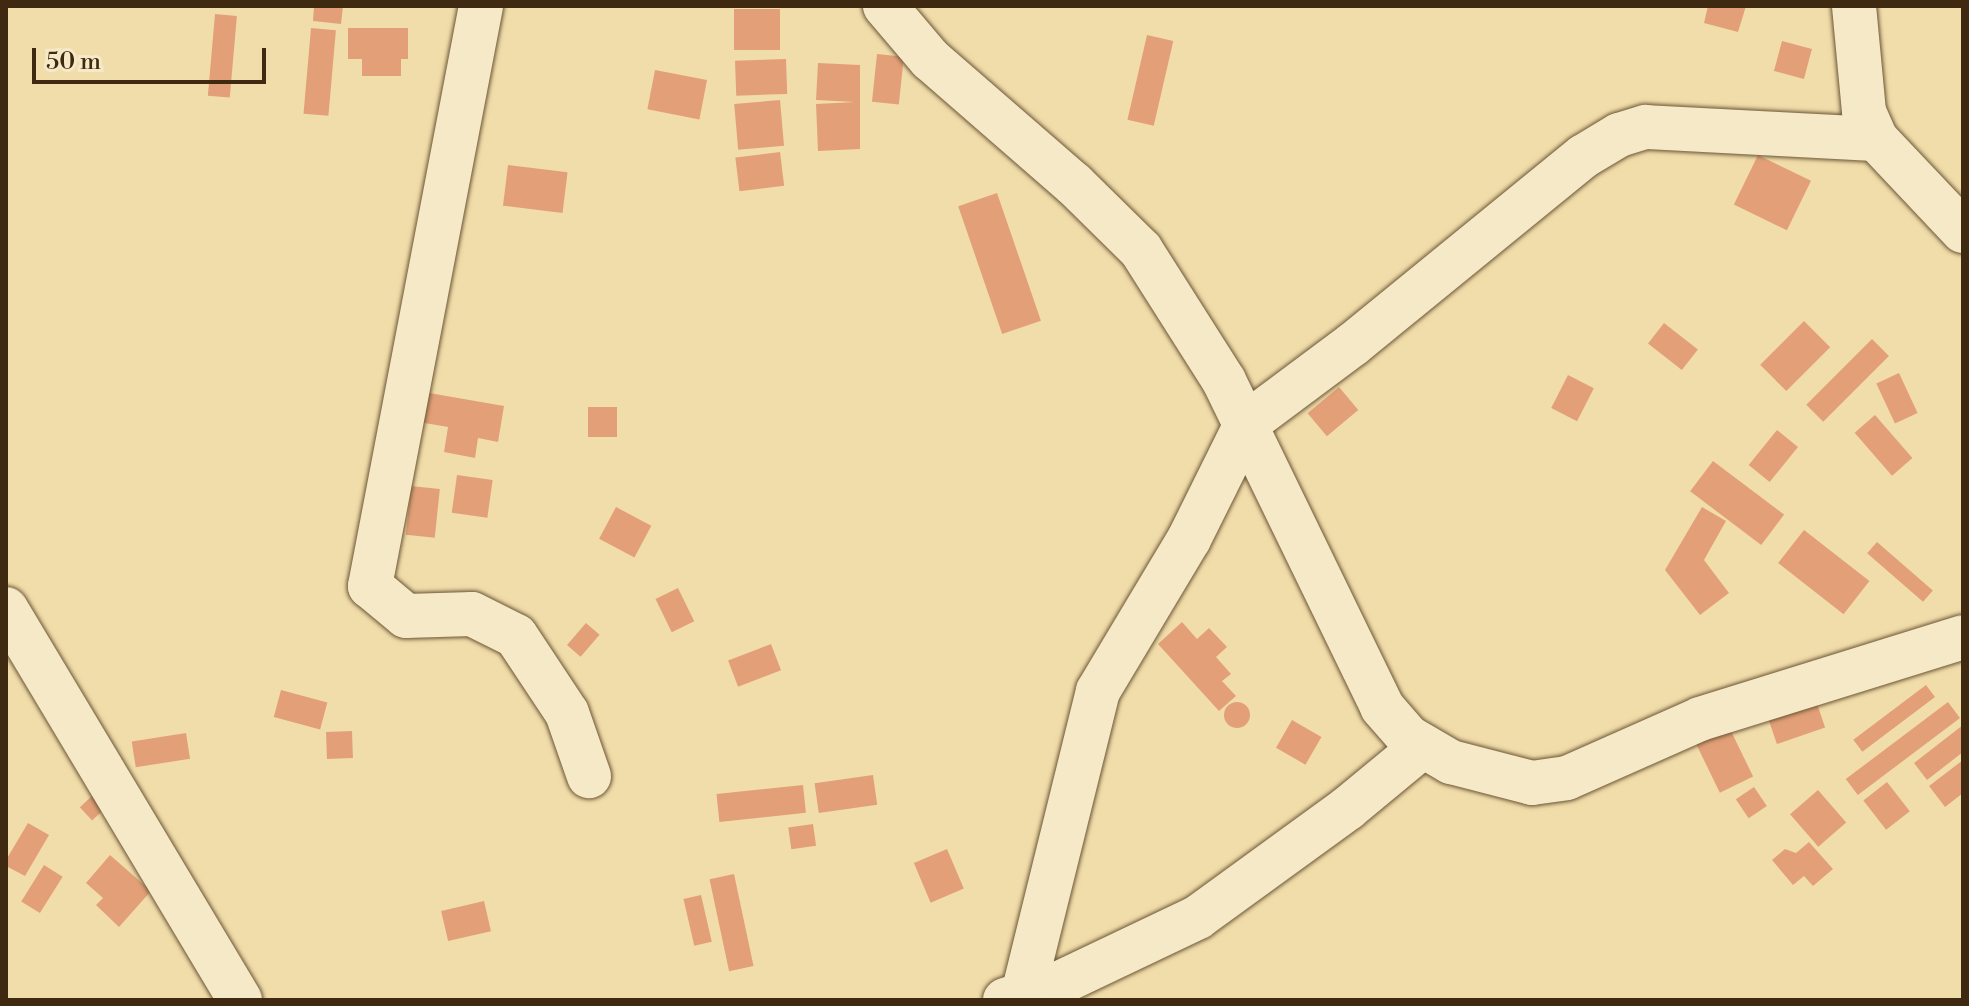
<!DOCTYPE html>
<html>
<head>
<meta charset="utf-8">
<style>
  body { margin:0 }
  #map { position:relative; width:1969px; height:1006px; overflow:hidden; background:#f1ddaa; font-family:"Libre Bodoni",serif }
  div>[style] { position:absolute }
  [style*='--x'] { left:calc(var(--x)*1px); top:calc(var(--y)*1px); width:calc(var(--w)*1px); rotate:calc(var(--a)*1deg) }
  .building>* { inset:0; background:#e3a078; transform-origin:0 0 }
  .round { border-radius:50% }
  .roads { filter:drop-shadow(0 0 2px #6c5636) drop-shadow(0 0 2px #6c5636) }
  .minor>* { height:44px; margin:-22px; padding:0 22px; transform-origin:22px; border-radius:22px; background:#f6e9c8 }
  span { translate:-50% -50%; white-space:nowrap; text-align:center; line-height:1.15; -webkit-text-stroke:6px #f6e9c8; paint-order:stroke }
  .frame { position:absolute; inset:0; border:8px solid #3f2910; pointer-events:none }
  .scale { position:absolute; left:32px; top:48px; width:234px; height:36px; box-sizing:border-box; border:4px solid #3f2910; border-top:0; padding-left:10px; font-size:24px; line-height:28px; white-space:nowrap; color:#3f2910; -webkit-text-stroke:6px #f6e9c8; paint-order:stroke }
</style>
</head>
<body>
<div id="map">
  <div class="building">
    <i style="clip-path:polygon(314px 6px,343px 6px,341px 24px,313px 21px)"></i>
    <i style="clip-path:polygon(1708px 6px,1746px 6px,1738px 32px,1704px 23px)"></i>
    <i style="left:734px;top:9px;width:46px;height:41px"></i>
    <i style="left:215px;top:14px;width:22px;height:82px;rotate:5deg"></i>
    <i style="left:311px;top:28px;width:25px;height:86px;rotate:5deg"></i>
    <i style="clip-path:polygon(348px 28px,408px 28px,408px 59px,401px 59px,401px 76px,362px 76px,362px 59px,348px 59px)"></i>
    <i style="left:1147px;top:35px;width:27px;height:87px;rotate:13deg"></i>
    <i style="left:1782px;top:41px;width:31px;height:31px;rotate:15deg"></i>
    <i style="left:877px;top:54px;width:27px;height:48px;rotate:6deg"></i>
    <i style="left:786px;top:59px;width:35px;height:51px;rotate:88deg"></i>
    <i style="clip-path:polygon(818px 63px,860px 65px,860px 149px,818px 151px,816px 104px,855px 102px,816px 100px)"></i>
    <i style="left:655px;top:70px;width:53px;height:40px;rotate:11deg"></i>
    <i style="left:780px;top:100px;width:46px;height:46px;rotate:85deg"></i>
    <i style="left:780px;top:152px;width:34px;height:45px;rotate:83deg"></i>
    <i style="left:1758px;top:155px;width:59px;height:55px;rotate:26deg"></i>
    <i style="left:508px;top:165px;width:60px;height:41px;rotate:7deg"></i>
    <i style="left:997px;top:193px;width:135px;height:41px;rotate:71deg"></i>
    <i style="left:1804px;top:321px;width:37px;height:62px;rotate:45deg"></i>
    <i style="left:1664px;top:323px;width:43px;height:26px;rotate:38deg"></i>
    <i style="left:1872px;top:339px;width:24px;height:93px;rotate:45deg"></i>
    <i style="left:1899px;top:373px;width:44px;height:25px;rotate:65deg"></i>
    <i style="left:1568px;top:375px;width:29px;height:37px;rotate:27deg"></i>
    <i style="left:1339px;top:387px;width:30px;height:41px;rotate:50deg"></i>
    <i style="clip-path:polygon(412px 390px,504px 406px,498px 442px,478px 438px,475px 458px,444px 452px,448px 427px,407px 420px)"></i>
    <i style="left:588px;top:407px;width:29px;height:30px"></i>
    <i style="left:1875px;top:415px;width:57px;height:27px;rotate:49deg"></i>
    <i style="left:1777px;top:430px;width:27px;height:45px;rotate:39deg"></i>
    <i style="left:1713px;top:461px;width:89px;height:38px;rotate:37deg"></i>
    <i style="left:457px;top:475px;width:36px;height:38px;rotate:8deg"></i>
    <i style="left:411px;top:486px;width:29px;height:49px;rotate:6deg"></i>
    <i style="left:616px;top:507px;width:40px;height:36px;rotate:28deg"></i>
    <i style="clip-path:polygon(1702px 507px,1726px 521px,1704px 560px,1729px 593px,1700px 615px,1665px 570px)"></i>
    <i style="left:1804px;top:530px;width:83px;height:42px;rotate:38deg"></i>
    <i style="left:1877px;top:542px;width:74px;height:15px;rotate:41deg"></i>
    <i style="left:678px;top:588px;width:37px;height:25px;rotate:64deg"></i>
    <i style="clip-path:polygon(1182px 622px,1197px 639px,1209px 628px,1227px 647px,1216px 657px,1231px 674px,1222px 681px,1236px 696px,1219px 711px,1158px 644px)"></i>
    <i style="left:586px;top:623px;width:18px;height:29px;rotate:41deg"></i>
    <i style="left:771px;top:644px;width:28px;height:46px;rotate:69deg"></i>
    <i style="left:1926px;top:685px;width:15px;height:91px;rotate:53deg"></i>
    <i style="left:281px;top:690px;width:48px;height:28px;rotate:15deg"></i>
    <i style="left:1816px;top:701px;width:28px;height:51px;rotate:71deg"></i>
    <i class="round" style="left:1224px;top:702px;width:26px;height:26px"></i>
    <i style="left:1948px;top:702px;width:20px;height:128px;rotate:53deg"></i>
    <i style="left:1292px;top:720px;width:34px;height:32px;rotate:30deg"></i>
    <i style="clip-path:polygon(1963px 725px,1963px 752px,1927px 780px,1914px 763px)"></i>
    <i style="left:1729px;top:727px;width:55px;height:37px;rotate:64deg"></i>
    <i style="left:352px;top:731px;width:27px;height:26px;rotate:88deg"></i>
    <i style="left:186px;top:733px;width:26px;height:55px;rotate:81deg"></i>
    <i style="clip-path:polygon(1963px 760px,1963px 793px,1945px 807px,1929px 786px)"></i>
    <i style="left:873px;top:775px;width:30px;height:59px;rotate:82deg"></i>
    <i style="left:1887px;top:782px;width:37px;height:30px;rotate:52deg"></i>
    <i style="left:803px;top:785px;width:28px;height:87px;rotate:84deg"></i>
    <i style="left:1754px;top:787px;width:23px;height:22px;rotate:56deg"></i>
    <i style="left:1818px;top:790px;width:43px;height:37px;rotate:49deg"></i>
    <i style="left:93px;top:795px;width:18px;height:18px;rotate:47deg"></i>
    <i style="clip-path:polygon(28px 823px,49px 835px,25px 876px,6px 866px,6px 860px)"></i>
    <i style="left:813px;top:824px;width:22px;height:25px;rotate:82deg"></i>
    <i style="clip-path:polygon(1809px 842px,1833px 869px,1813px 886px,1804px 876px,1793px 885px,1772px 860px,1785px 849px,1796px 853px)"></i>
    <i style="left:947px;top:849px;width:43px;height:36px;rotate:67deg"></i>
    <i style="clip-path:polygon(110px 855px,151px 891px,119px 927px,96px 905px,103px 898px,86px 883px)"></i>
    <i style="left:44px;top:865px;width:22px;height:43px;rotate:32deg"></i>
    <i style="left:734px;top:874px;width:94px;height:25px;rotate:78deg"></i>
    <i style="left:701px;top:895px;width:48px;height:18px;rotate:77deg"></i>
    <i style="left:484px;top:901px;width:31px;height:44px;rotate:77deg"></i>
  </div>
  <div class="roads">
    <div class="minor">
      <i style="--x:481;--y:6;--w:591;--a:100.83"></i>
      <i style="--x:370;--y:586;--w:47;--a:39.8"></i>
      <i style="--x:406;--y:616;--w:66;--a:-1.7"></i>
      <i style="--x:472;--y:614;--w:49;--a:26.6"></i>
      <i style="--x:516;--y:636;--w:92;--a:56.5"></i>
      <i style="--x:567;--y:713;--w:67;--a:70.8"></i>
      <i style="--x:885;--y:6;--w:70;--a:49.7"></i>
      <i style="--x:930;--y:59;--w:191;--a:41"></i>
      <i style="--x:1074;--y:184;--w:94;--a:44.6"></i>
      <i style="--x:1141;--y:250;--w:155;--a:57.6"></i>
      <i style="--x:1224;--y:381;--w:362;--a:64.1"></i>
      <i style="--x:1382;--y:707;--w:40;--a:49"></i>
      <i style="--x:1408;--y:737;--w:50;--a:30.2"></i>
      <i style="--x:1451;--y:762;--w:84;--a:14.5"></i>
      <i style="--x:1532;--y:783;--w:35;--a:-8"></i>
      <i style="--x:1567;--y:778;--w:145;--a:-23.9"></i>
      <i style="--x:1700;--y:719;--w:275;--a:-17.3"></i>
      <i style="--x:1854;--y:6;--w:106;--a:84.6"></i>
      <i style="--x:1864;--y:112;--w:30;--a:66"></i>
      <i style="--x:1876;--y:139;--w:127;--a:46.6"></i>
      <i style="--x:6;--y:609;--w:456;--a:59.1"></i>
      <i style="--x:1023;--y:994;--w:312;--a:-76.1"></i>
      <i style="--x:1098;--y:691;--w:177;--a:-59.1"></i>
      <i style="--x:1189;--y:539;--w:128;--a:-63.6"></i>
      <i style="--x:1246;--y:424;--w:132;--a:-36.7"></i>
      <i style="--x:1352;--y:345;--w:299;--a:-39.2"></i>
      <i style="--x:1584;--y:156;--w:41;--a:-31"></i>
      <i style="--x:1619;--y:135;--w:28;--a:-17"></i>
      <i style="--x:1646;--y:127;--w:230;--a:3"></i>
      <i style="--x:1005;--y:1000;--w:60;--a:-17.5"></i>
      <i style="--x:1062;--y:982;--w:151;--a:-25.5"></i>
      <i style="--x:1198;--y:917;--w:185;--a:-36"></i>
      <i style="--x:1348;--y:808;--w:97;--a:-39.6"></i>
    </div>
  </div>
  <div class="frame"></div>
  <div class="scale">50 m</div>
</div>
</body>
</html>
